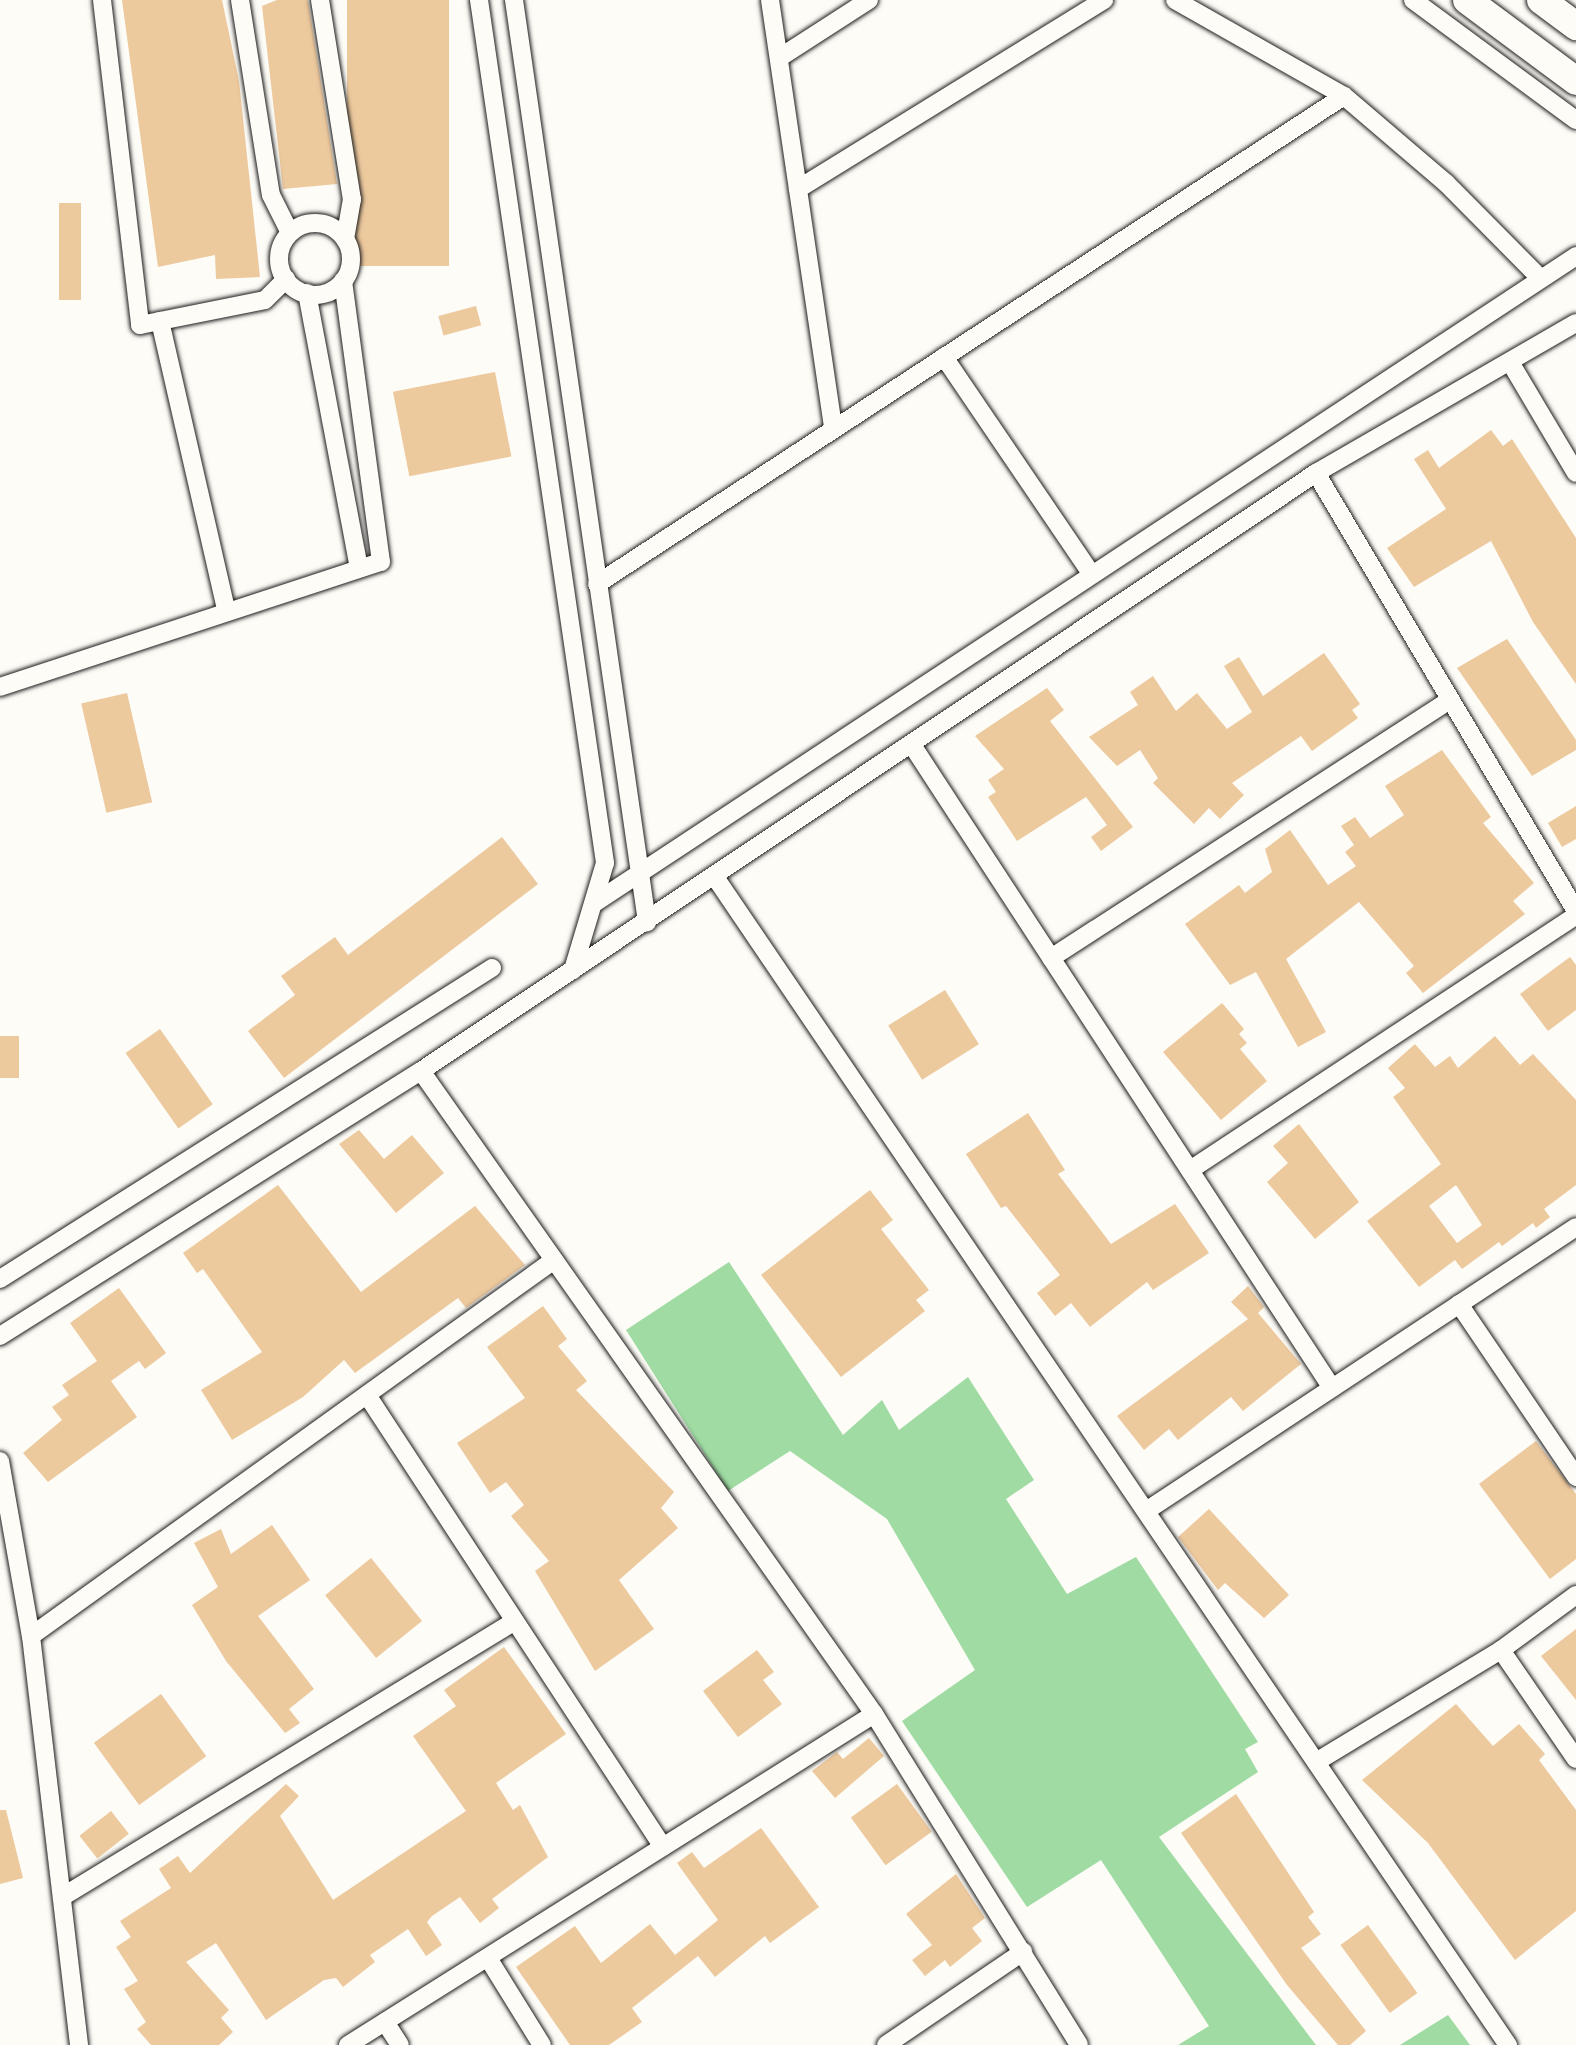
<!DOCTYPE html>
<html>
<head>
<meta charset="utf-8">
<style>
  body { margin:0 }
  #map { position:relative; width:1576px; height:2045px; overflow:hidden; background:#fdfcf7; font-family:"Indie Flower",sans-serif }
  div>[style] { position:absolute }
  [style*='--x'] { left:calc(var(--x)*1px); top:calc(var(--y)*1px); width:calc(var(--w)*1px); rotate:calc(var(--a)*1deg) }
  .green>* { inset:0; background:#9fdba2 }
  .building>* { inset:0; background:#edc99e; transform-origin:0 0 }
  .roads { filter:drop-shadow(0 0 2px #1c1c1c) drop-shadow(0 0 2px #1c1c1c) }
  .street>* { height:18px; margin:-9px; padding:0 9px; transform-origin:9px; border-radius:9px; background:#fdfcf7 }
  .street>.ring { margin:-9px; padding:0; box-sizing:content-box; background:none; border:18px solid #fdfcf7; border-radius:50% }
  .primary>* { height:28px; margin:-14px; padding:0 14px; transform-origin:14px; border-radius:14px; background:#fdfcf7 }
  span { translate:-50% -50%; white-space:nowrap; text-align:center; line-height:1.15; -webkit-text-stroke:9px #fdfcf7; paint-order:stroke }
</style>
</head>
<body>
<div id="map">
  <div class="green">
    <i style="clip-path:polygon(729px 1262px,843px 1435px,882px 1400px,899px 1430px,968px 1377px,1034px 1480px,1006px 1499px,1067px 1594px,1136px 1557px,1258px 1742px,1245px 1749px,1258px 1772px,1159px 1837px,1316px 2045px,1178px 2045px,1209px 2026px,1101px 1860px,1027px 1907px,902px 1721px,975px 1670px,887px 1519px,790px 1451px,728px 1491px,626px 1330px)"></i>
    <i style="clip-path:polygon(1448px 2015px,1470px 2045px,1400px 2045px)"></i>
  </div>
  <div class="building">
    <i style="clip-path:polygon(122px 0,222px 0,239px 81px,260px 277px,216px 279px,215px 255px,158px 267px)"></i>
    <i style="clip-path:polygon(277px 0,308px 0,337px 184px,283px 189px,262px 6px)"></i>
    <i style="left:347px;top:0;width:102px;height:266px"></i>
    <i style="left:59px;top:203px;width:22px;height:97px"></i>
    <i style="left:476px;top:306px;width:20px;height:39px;rotate:75deg"></i>
    <i style="left:495px;top:372px;width:86px;height:104px;rotate:79deg"></i>
    <i style="clip-path:polygon(1491px 430px,1503px 446px,1512px 439px,1576px 538px,1576px 684px,1533px 622px,1491px 541px,1414px 587px,1387px 548px,1446px 509px,1414px 459px,1428px 450px,1439px 468px)"></i>
    <i style="clip-path:polygon(1507px 639px,1576px 740px,1576px 750px,1532px 776px,1457px 668px)"></i>
    <i style="clip-path:polygon(1324px 653px,1360px 704px,1352px 710px,1358px 718px,1312px 751px,1301px 736px,1232px 783px,1244px 795px,1220px 819px,1209px 808px,1194px 824px,1153px 783px,1158px 778px,1140px 750px,1117px 766px,1089px 737px,1138px 705px,1130px 692px,1153px 676px,1176px 711px,1197px 693px,1227px 729px,1252px 712px,1224px 666px,1239px 657px,1263px 696px)"></i>
    <i style="clip-path:polygon(1047px 688px,1064px 710px,1050px 721px,1133px 827px,1101px 851px,1091px 837px,1107px 825px,1086px 797px,1017px 841px,988px 797px,996px 792px,988px 780px,1004px 769px,975px 736px)"></i>
    <i style="left:127px;top:693px;width:112px;height:47px;rotate:77deg"></i>
    <i style="clip-path:polygon(1442px 750px,1491px 817px,1483px 823px,1534px 883px,1513px 901px,1525px 914px,1423px 993px,1406px 973px,1414px 966px,1359px 902px,1286px 959px,1326px 1032px,1298px 1047px,1256px 972px,1230px 985px,1185px 924px,1239px 885px,1245px 893px,1272px 872px,1265px 849px,1290px 830px,1328px 885px,1356px 866px,1345px 852px,1354px 845px,1341px 826px,1355px 817px,1370px 838px,1404px 815px,1385px 786px)"></i>
    <i style="clip-path:polygon(1576px 806px,1576px 839px,1562px 847px,1548px 823px)"></i>
    <i style="clip-path:polygon(502px 837px,538px 884px,284px 1078px,248px 1031px,295px 995px,281px 976px,335px 937px,348px 955px)"></i>
    <i style="clip-path:polygon(1570px 957px,1576px 965px,1576px 1010px,1548px 1031px,1520px 994px)"></i>
    <i style="left:945px;top:990px;width:64px;height:67px;rotate:58deg"></i>
    <i style="clip-path:polygon(1222px 1003px,1244px 1029px,1239px 1034px,1247px 1043px,1240px 1049px,1267px 1081px,1221px 1120px,1163px 1052px)"></i>
    <i style="left:160px;top:1029px;width:92px;height:42px;rotate:55deg"></i>
    <i style="left:0;top:1036px;width:19px;height:42px"></i>
    <i style="clip-path:polygon(evenodd,1495px 1036px,1520px 1065px,1533px 1054px,1576px 1100px,1576px 1185px,1544px 1209px,1550px 1217px,1536px 1228px,1533px 1223px,1502px 1246px,1499px 1242px,1462px 1269px,1455px 1260px,1419px 1287px,1367px 1221px,1441px 1164px,1393px 1097px,1405px 1088px,1388px 1068px,1415px 1044px,1435px 1067px,1450px 1056px,1458px 1068px,1495px 1036px,1456px 1185px,1482px 1225px,1457px 1243px,1429px 1206px,1456px 1185px)"></i>
    <i style="clip-path:polygon(1028px 1113px,1065px 1170px,1058px 1174px,1111px 1244px,1175px 1204px,1209px 1253px,1153px 1290px,1147px 1282px,1090px 1327px,1071px 1303px,1055px 1316px,1037px 1293px,1060px 1275px,1006px 1206px,1001px 1208px,966px 1154px)"></i>
    <i style="clip-path:polygon(1299px 1124px,1359px 1202px,1315px 1239px,1267px 1182px,1288px 1163px,1273px 1146px)"></i>
    <i style="clip-path:polygon(359px 1130px,384px 1159px,412px 1135px,444px 1173px,396px 1213px,339px 1144px)"></i>
    <i style="clip-path:polygon(278px 1185px,361px 1292px,475px 1206px,525px 1265px,466px 1308px,458px 1298px,355px 1373px,344px 1360px,303px 1397px,232px 1440px,201px 1390px,262px 1352px,203px 1269px,197px 1273px,183px 1253px)"></i>
    <i style="clip-path:polygon(870px 1190px,893px 1220px,881px 1229px,929px 1290px,916px 1300px,925px 1311px,841px 1377px,761px 1275px)"></i>
    <i style="clip-path:polygon(1248px 1286px,1264px 1307px,1258px 1313px,1301px 1364px,1243px 1411px,1231px 1397px,1178px 1440px,1169px 1429px,1144px 1450px,1117px 1416px,1248px 1319px,1231px 1302px)"></i>
    <i style="clip-path:polygon(119px 1288px,166px 1353px,145px 1369px,139px 1361px,111px 1381px,137px 1417px,48px 1482px,23px 1453px,62px 1420px,52px 1407px,69px 1395px,62px 1385px,97px 1361px,70px 1323px)"></i>
    <i style="clip-path:polygon(543px 1306px,567px 1339px,558px 1346px,587px 1381px,576px 1390px,674px 1492px,661px 1508px,678px 1528px,619px 1580px,654px 1629px,595px 1671px,535px 1571px,549px 1561px,511px 1516px,524px 1505px,506px 1482px,490px 1493px,457px 1443px,525px 1398px,487px 1347px)"></i>
    <i style="clip-path:polygon(1536px 1441px,1576px 1494px,1576px 1559px,1550px 1579px,1479px 1484px)"></i>
    <i style="clip-path:polygon(1209px 1509px,1289px 1595px,1264px 1618px,1225px 1583px,1218px 1590px,1178px 1537px)"></i>
    <i style="clip-path:polygon(272px 1525px,310px 1580px,258px 1616px,314px 1689px,289px 1709px,300px 1723px,285px 1733px,226px 1661px,192px 1605px,218px 1587px,194px 1543px,221px 1529px,231px 1554px)"></i>
    <i style="left:371px;top:1558px;width:81px;height:59px;rotate:51deg"></i>
    <i style="clip-path:polygon(1576px 1629px,1576px 1700px,1541px 1656px)"></i>
    <i style="clip-path:polygon(504px 1647px,566px 1734px,496px 1783px,513px 1810px,520px 1805px,548px 1857px,492px 1899px,499px 1908px,480px 1923px,460px 1897px,432px 1916px,427px 1922px,442px 1945px,426px 1956px,408px 1929px,370px 1955px,375px 1962px,343px 1987px,336px 1978px,324px 1980px,266px 2020px,216px 1943px,186px 1962px,229px 2010px,221px 2018px,233px 2032px,219px 2045px,151px 2045px,137px 2029px,146px 2022px,124px 1989px,138px 1981px,116px 1947px,131px 1937px,120px 1921px,171px 1888px,159px 1869px,178px 1856px,190px 1873px,286px 1784px,299px 1796px,280px 1816px,333px 1900px,466px 1811px,413px 1736px,456px 1706px,444px 1690px)"></i>
    <i style="clip-path:polygon(757px 1650px,774px 1672px,763px 1680px,782px 1704px,738px 1737px,703px 1691px)"></i>
    <i style="left:161px;top:1694px;width:77px;height:83px;rotate:54deg"></i>
    <i style="clip-path:polygon(1456px 1704px,1493px 1746px,1519px 1724px,1545px 1754px,1539px 1760px,1576px 1810px,1576px 1911px,1515px 1960px,1428px 1843px,1362px 1780px)"></i>
    <i style="clip-path:polygon(869px 1738px,884px 1756px,835px 1798px,812px 1771px,837px 1752px,843px 1759px)"></i>
    <i style="left:897px;top:1784px;width:59px;height:57px;rotate:54deg"></i>
    <i style="clip-path:polygon(1236px 1794px,1314px 1912px,1308px 1917px,1321px 1934px,1301px 1948px,1366px 2031px,1350px 2045px,1338px 2045px,1287px 1985px,1181px 1833px)"></i>
    <i style="clip-path:polygon(0 1810px,6px 1810px,23px 1878px,0 1884px)"></i>
    <i style="left:111px;top:1811px;width:29px;height:40px;rotate:52deg"></i>
    <i style="clip-path:polygon(761px 1828px,819px 1907px,770px 1943px,765px 1936px,715px 1977px,698px 1956px,632px 2008px,642px 2022px,609px 2045px,570px 2045px,516px 1967px,575px 1926px,601px 1963px,650px 1924px,675px 1955px,718px 1920px,677px 1863px,692px 1852px,704px 1868px)"></i>
    <i style="clip-path:polygon(956px 1874px,985px 1918px,972px 1928px,982px 1941px,950px 1967px,945px 1960px,925px 1976px,912px 1960px,932px 1945px,906px 1914px)"></i>
    <i style="left:1368px;top:1925px;width:84px;height:34px;rotate:54deg"></i>
  </div>
  <div class="roads">
    <div class="street">
      <i style="--x:102;--y:0;--w:327;--a:83.3"></i>
      <i style="--x:140;--y:325;--w:127;--a:-11.3"></i>
      <i style="--x:265;--y:300;--w:30;--a:-45"></i>
      <i style="--x:240;--y:0;--w:197;--a:81"></i>
      <i style="--x:271;--y:195;--w:42;--a:63.4"></i>
      <i style="--x:320;--y:0;--w:202;--a:80.9"></i>
      <i style="--x:352;--y:199;--w:41;--a:99.9"></i>
      <i style="--x:479;--y:0;--w:872;--a:81.69"></i>
      <i style="--x:605;--y:863;--w:112;--a:106.7"></i>
      <i style="--x:514;--y:0;--w:932;--a:81.79"></i>
      <i style="--x:770;--y:0;--w:434;--a:81.6"></i>
      <i style="--x:1175;--y:0;--w:194;--a:29.6"></i>
      <i style="--x:1344;--y:96;--w:134;--a:40.5"></i>
      <i style="--x:1446;--y:183;--w:134;--a:45.3"></i>
      <i style="--x:1413;--y:0;--w:202;--a:36.4"></i>
      <i style="--x:779;--y:58;--w:107;--a:-32.8"></i>
      <i style="--x:798;--y:189;--w:360;--a:-31.7"></i>
      <i class="ring" style="left:279px;top:223px;width:54px;height:54px"></i>
      <i style="--x:307;--y:293;--w:280;--a:79.3"></i>
      <i style="--x:160;--y:321;--w:296;--a:77.1"></i>
      <i style="--x:944;--y:357;--w:260;--a:55.8"></i>
      <i style="--x:1510;--y:362;--w:129;--a:59.3"></i>
      <i style="--x:1316;--y:473;--w:509;--a:59.31"></i>
      <i style="--x:597;--y:584;--w:892;--a:-33.16"></i>
      <i style="--x:0;--y:687;--w:401;--a:-18.2"></i>
      <i style="--x:381;--y:562;--w:284;--a:-97.7"></i>
      <i style="--x:912;--y:745;--w:768;--a:56.85"></i>
      <i style="--x:715;--y:877;--w:1412;--a:55.83"></i>
      <i style="--x:596;--y:902;--w:1174;--a:-33.39"></i>
      <i style="--x:1051;--y:958;--w:475;--a:-32.9"></i>
      <i style="--x:421;--y:1071;--w:787;--a:54.83"></i>
      <i style="--x:874;--y:1714;--w:389;--a:58.2"></i>
      <i style="--x:1190;--y:1170;--w:463;--a:-33.4"></i>
      <i style="--x:0;--y:1279;--w:582;--a:-32.3"></i>
      <i style="--x:1459;--y:1304;--w:209;--a:55.9"></i>
      <i style="--x:0;--y:1336;--w:497;--a:-32.2"></i>
      <i style="--x:421;--y:1071;--w:1076;--a:-33.75"></i>
      <i style="--x:1316;--y:473;--w:300;--a:-30"></i>
      <i style="--x:367;--y:1395;--w:540;--a:56.78"></i>
      <i style="--x:0;--y:1461;--w:178;--a:80"></i>
      <i style="--x:31;--y:1636;--w:412;--a:83.3"></i>
      <i style="--x:1146;--y:1511;--w:515;--a:-33.44"></i>
      <i style="--x:31;--y:1636;--w:644;--a:-35.71"></i>
      <i style="--x:1501;--y:1650;--w:132;--a:55.5"></i>
      <i style="--x:1316;--y:1762;--w:216;--a:-31.2"></i>
      <i style="--x:1501;--y:1650;--w:93;--a:-36.3"></i>
      <i style="--x:62;--y:1897;--w:530;--a:-31.35"></i>
      <i style="--x:488;--y:1958;--w:102;--a:58.2"></i>
      <i style="--x:385;--y:2022;--w:27;--a:57"></i>
      <i style="--x:348;--y:2045;--w:621;--a:-32.18"></i>
      <i style="--x:886;--y:2045;--w:166;--a:-34.2"></i>
    </div>
    <div class="primary">
      <i style="--x:1467;--y:0;--w:136;--a:36.6"></i>
      <i style="--x:1541;--y:0;--w:44;--a:36.6"></i>
    </div>
  </div>
</div>
</body>
</html>
